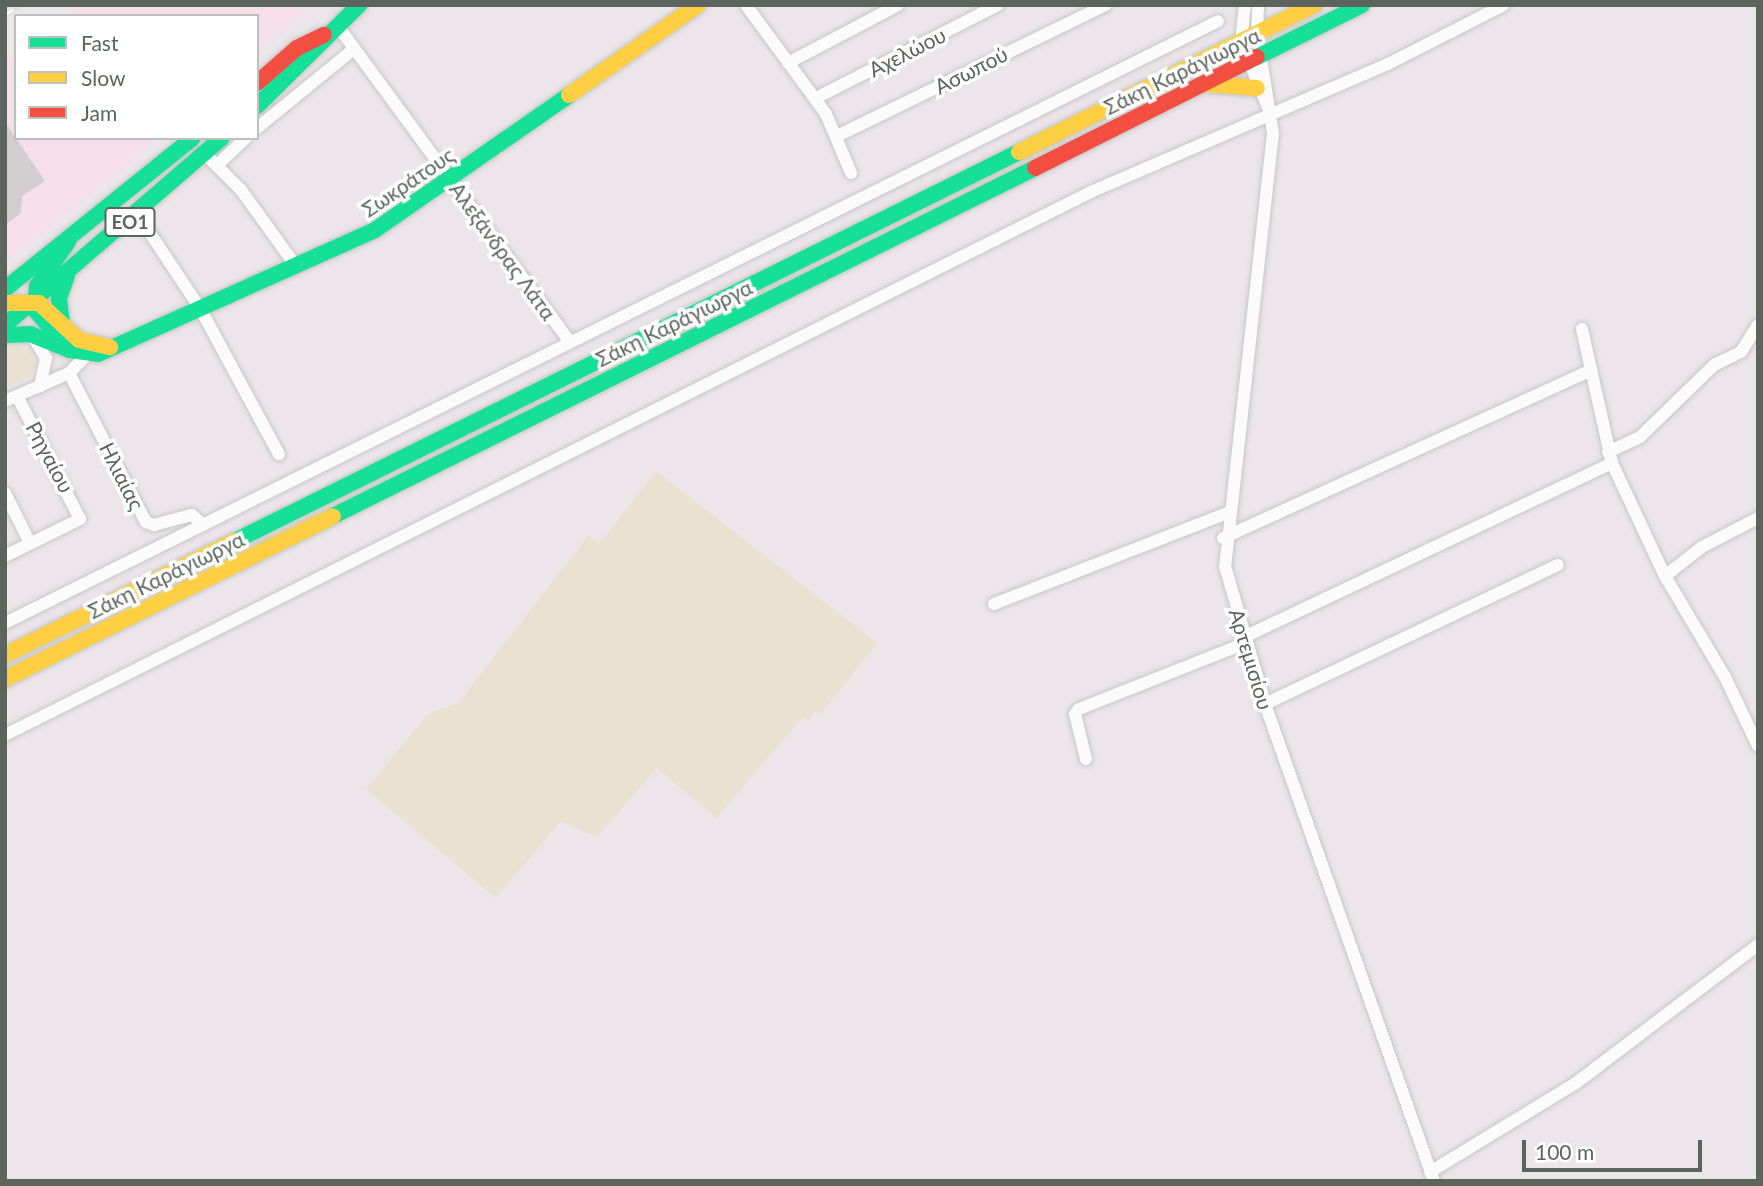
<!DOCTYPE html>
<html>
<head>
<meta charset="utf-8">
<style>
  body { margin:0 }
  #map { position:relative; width:1763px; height:1186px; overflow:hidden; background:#ece5e9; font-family:Lato,sans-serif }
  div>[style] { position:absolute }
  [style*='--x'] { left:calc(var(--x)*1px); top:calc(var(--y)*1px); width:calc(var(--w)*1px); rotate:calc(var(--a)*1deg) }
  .commercial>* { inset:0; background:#f6deeb }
  .green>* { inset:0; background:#ebe1d0 }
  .building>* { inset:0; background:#d2ced0 }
  .roads { filter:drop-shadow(0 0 2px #c6c7c6) drop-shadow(0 0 2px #c6c7c6) }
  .street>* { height:12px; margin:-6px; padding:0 6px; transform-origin:6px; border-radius:6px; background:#fcfbfc }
  .fast>* { height:16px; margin:-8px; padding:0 8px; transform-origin:8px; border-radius:8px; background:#16e098 }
  .slow>* { height:16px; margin:-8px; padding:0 8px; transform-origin:8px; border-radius:8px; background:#ffcf43 }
  .jam>* { height:16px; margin:-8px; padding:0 8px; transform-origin:8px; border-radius:8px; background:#f24e42 }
  .rail>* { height:6px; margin-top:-3px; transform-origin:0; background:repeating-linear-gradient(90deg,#fff 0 10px,#e1e1e0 0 20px); box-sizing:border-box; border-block:2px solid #e1e1e0 }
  span { translate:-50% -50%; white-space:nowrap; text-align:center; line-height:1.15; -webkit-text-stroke:7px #fff; paint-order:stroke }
  .shield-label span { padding:2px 5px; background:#fff; border:2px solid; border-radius:5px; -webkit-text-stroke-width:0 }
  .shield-label { font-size:19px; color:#5b655d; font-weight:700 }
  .street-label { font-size:21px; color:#5b655d }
  .frame { position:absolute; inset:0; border:7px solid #5b655d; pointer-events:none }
  .legend { position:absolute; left:14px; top:14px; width:245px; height:126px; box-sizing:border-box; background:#fff; border:2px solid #bdc1be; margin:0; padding:9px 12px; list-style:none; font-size:21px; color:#5b655d }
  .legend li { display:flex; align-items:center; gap:14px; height:35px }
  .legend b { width:35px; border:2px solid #bdc1be }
  .scale { position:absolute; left:1522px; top:1140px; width:180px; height:32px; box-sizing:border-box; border:4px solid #5b655d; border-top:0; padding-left:9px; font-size:21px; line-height:24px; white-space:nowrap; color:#5b655d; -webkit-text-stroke:5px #fff; paint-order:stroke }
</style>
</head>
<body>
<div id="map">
  <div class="commercial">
    <i style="clip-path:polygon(81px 5px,308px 5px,257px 51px,257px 16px,67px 16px)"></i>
    <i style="clip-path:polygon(16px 52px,16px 138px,159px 138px,5px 262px,5px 59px)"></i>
  </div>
  <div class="green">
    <i style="clip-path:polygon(1061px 140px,1064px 146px,5px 670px,5px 664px)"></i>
    <i style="clip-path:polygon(16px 344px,31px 351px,35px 367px,30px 377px,5px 388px,5px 351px)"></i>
    <i style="clip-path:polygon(656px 471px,877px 643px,820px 715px,816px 712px,809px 721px,803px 717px,716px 818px,657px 768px,597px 837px,561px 821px,496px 898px,366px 789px,428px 714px,458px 703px,588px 536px,600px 543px)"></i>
  </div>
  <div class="building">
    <i style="clip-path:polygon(5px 122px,45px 181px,22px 196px,21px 213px,5px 225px)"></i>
  </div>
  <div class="roads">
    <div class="street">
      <i style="--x:746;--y:5;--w:135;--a:53.7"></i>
      <i style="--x:826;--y:114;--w:64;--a:67"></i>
      <i style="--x:1245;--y:5;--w:37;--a:96"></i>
      <i style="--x:1241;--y:42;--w:76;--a:67.5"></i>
      <i style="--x:1258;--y:5;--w:29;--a:92"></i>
      <i style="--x:1257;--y:34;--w:100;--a:80.8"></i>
      <i style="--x:1273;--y:133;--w:436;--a:96.3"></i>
      <i style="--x:1225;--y:566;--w:144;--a:73.8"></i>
      <i style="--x:1265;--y:704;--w:506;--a:70.49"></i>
      <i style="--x:337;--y:25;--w:393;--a:53.7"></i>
      <i style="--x:788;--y:63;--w:124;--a:-27.8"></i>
      <i style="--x:816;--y:98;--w:204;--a:-27.1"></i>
      <i style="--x:257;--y:128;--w:125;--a:-39.2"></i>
      <i style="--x:837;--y:136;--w:299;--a:-26"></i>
      <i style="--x:205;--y:154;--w:51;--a:45"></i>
      <i style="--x:241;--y:190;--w:94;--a:54.1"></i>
      <i style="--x:217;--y:165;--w:40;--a:-43"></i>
      <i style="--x:138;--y:215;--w:114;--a:56.4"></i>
      <i style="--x:201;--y:310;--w:164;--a:61.6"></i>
      <i style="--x:1582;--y:329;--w:137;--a:77.4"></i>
      <i style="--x:1612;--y:463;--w:125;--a:64.9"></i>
      <i style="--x:1665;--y:576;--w:117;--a:59.3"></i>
      <i style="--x:1725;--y:677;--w:76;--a:64.4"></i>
      <i style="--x:33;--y:337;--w:25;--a:58"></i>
      <i style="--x:46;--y:358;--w:29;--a:102"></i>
      <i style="--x:69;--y:373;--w:168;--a:62.7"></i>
      <i style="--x:146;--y:522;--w:9;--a:21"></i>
      <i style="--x:154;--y:525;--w:39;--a:-15"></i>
      <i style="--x:192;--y:515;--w:15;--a:42"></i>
      <i style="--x:5;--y:401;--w:70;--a:-23.6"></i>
      <i style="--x:69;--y:373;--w:25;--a:-45"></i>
      <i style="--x:1608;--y:452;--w:35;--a:-25"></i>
      <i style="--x:1640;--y:437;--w:103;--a:-44.2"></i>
      <i style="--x:1714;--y:365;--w:30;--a:-26"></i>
      <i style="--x:1741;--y:352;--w:32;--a:-58"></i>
      <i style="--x:5;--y:493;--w:56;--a:63.4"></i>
      <i style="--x:1223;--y:538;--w:402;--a:-24.5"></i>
      <i style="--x:5;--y:556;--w:84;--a:-26.3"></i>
      <i style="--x:80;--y:519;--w:138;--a:-117.1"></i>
      <i style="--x:1665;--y:576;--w:47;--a:-38.1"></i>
      <i style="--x:1702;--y:547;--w:63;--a:-27.4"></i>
      <i style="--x:994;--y:604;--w:250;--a:-21.3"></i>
      <i style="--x:5;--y:623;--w:1354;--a:-26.39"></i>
      <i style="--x:1244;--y:637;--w:407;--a:-25.3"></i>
      <i style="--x:1265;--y:704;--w:324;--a:-25.4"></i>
      <i style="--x:5;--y:735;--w:1216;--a:-26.57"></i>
      <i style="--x:1093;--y:191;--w:321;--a:-23.3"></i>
      <i style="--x:1388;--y:64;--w:130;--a:-27"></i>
      <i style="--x:1086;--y:759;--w:46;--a:-103.7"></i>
      <i style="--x:1075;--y:714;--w:6;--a:-51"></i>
      <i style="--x:1079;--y:709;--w:180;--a:-21.6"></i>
      <i style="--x:1430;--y:1172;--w:171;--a:-31.4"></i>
      <i style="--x:1576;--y:1083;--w:228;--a:-37.2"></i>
    </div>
    <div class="fast">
      <i style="--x:1257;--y:57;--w:117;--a:-26.3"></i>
      <i style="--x:257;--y:106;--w:144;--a:-44.7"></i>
      <i style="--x:68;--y:242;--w:54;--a:125.2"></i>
      <i style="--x:37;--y:286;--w:24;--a:95"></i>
      <i style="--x:35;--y:310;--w:53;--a:48.8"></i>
      <i style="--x:70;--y:350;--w:28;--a:8"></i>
      <i style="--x:98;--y:354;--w:303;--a:-24.1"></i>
      <i style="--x:375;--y:230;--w:236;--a:-34.8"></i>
      <i style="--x:5;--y:289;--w:241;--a:-38.8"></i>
      <i style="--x:62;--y:323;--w:25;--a:-97"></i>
      <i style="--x:59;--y:298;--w:23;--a:-70"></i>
      <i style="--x:5;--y:325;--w:286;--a:-40.8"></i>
      <i style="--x:5;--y:335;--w:25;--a:-2"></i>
      <i style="--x:30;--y:334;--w:43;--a:21.8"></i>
      <i style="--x:333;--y:516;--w:784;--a:-26.37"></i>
      <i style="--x:235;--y:541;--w:875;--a:-26.39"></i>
    </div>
    <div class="slow">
      <i style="--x:1205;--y:84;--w:52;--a:4.4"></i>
      <i style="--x:569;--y:95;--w:157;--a:-34.9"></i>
      <i style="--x:1019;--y:152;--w:330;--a:-26.5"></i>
      <i style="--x:5;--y:303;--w:34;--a:0"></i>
      <i style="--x:39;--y:303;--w:54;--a:42.8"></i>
      <i style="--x:79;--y:340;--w:32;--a:13"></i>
      <i style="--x:5;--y:655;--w:257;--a:-26.4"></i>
      <i style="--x:5;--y:679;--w:366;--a:-26.4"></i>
    </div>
    <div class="jam">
      <i style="--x:257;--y:83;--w:53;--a:-41.2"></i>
      <i style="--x:297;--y:48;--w:30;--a:-26"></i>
      <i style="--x:1035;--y:168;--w:248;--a:-26.6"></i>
    </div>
  </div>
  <div class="rail">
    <i style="--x:5;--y:15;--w:18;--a:-34"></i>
  </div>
  <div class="shield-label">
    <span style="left:130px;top:222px">ΕΟ1</span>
  </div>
  <div class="street-label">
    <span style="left:907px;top:52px;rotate:-27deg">Αχελώου</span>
    <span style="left:971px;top:70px;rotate:-27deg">Ασωπού</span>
    <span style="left:1182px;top:71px;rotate:-26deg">Σάκη Καράγιωργα</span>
    <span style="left:408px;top:182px;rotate:-34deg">Σωκράτους</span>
    <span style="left:503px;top:251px;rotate:54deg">Αλεξάνδρας Λάτα</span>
    <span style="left:674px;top:323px;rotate:-26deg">Σάκη Καράγιωργα</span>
    <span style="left:50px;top:457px;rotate:62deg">Ρηγαίου</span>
    <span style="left:122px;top:476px;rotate:63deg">Ηλιαίας</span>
    <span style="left:166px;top:575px;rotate:-26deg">Σάκη Καράγιωργα</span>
    <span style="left:1251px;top:659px;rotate:73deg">Αρτεμισίου</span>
  </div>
  <div class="frame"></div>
  <ul class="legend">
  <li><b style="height:9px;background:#16e098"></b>Fast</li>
  <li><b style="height:9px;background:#ffcf43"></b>Slow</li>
  <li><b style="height:9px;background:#f24e42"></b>Jam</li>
  </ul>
  <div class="scale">100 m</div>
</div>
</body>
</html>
